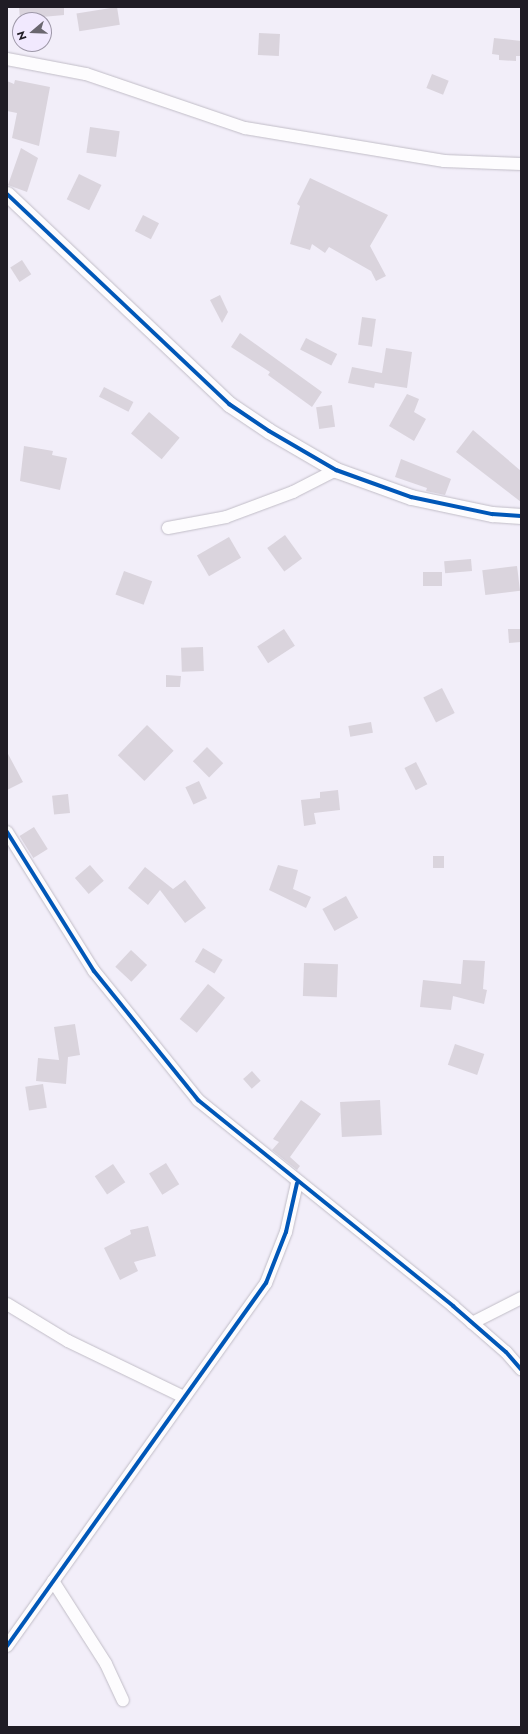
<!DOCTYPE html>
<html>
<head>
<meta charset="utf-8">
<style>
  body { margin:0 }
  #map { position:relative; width:528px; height:1734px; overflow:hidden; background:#f2eef9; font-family:Jost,sans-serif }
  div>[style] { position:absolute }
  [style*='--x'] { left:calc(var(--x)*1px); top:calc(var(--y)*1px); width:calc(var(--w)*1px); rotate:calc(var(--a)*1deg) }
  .building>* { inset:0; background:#dad4dd; transform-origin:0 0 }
  .roads { filter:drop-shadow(0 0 1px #c1bdc7) drop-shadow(0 0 1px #c1bdc7) }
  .minor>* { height:12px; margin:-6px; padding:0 6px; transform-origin:6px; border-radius:6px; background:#fdfcfe }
  .tertiary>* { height:15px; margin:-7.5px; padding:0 7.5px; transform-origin:7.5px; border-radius:7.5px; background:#fdfcfe }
  .cycleway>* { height:4px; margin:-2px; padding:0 2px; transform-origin:2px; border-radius:2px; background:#0057b8 }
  span { translate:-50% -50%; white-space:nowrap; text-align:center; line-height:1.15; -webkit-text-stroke:3px #f1e9fe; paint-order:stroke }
  .frame { position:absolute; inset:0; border:8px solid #201c25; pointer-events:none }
  .north { position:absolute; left:12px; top:12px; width:40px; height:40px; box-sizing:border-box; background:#f1e9fe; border:1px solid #9d97a7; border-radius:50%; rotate:251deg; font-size:11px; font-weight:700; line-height:16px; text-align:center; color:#201c25 }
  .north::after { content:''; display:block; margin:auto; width:14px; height:18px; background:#6a666f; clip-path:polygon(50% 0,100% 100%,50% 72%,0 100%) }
</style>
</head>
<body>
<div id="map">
  <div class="building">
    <i style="clip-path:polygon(19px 7px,64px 7px,64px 15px,20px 19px)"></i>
    <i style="left:117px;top:7px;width:18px;height:41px;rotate:81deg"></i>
    <i style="left:259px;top:33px;width:21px;height:22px;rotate:3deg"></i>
    <i style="clip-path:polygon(494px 38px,521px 41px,521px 56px,516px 56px,516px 61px,499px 60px,499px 55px,492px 54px)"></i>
    <i style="left:432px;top:74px;width:18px;height:15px;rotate:22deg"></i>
    <i style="clip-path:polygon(15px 80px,50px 87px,39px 146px,12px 138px,17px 113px,7px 111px,7px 81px,14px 84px)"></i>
    <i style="left:90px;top:127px;width:30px;height:26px;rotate:8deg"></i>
    <i style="clip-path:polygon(21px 148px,38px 158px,27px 192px,8px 185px)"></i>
    <i style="left:79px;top:174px;width:25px;height:28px;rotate:26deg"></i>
    <i style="clip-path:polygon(310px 178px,388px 215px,370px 246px,386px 276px,376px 281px,371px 271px,329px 247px,325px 253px,312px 244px,310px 250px,290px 244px,300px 206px,297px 204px)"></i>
    <i style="left:143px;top:215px;width:18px;height:18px;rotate:27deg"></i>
    <i style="left:22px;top:260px;width:17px;height:14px;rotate:57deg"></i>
    <i style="clip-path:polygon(220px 295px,228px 312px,222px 323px,210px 300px)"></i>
    <i style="left:362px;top:317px;width:14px;height:28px;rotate:8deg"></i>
    <i style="clip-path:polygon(240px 333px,322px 392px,312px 407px,268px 375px,270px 372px,231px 347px)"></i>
    <i style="left:306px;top:338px;width:35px;height:13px;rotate:27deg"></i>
    <i style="clip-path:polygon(386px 348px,412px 352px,407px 388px,375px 383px,374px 388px,348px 383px,352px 367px,382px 373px)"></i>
    <i style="left:104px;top:387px;width:33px;height:11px;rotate:27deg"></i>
    <i style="clip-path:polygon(407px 394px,419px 399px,414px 412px,426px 419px,414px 441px,389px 426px)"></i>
    <i style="left:332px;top:405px;width:22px;height:16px;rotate:82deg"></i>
    <i style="left:149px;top:412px;width:40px;height:28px;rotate:40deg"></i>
    <i style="clip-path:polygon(473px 430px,521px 471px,521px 502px,456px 452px)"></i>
    <i style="clip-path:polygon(24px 446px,53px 451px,52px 455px,67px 458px,60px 490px,20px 481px)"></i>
    <i style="clip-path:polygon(401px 459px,451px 479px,445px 495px,426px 491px,427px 488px,395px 477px)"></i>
    <i style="left:285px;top:535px;width:29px;height:22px;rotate:54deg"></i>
    <i style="left:229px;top:537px;width:24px;height:37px;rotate:60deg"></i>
    <i style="left:471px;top:559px;width:12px;height:27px;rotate:85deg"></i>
    <i style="left:517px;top:566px;width:25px;height:35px;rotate:83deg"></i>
    <i style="left:124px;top:571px;width:30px;height:25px;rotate:20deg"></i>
    <i style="left:423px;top:572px;width:19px;height:14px"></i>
    <i style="left:284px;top:629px;width:20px;height:32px;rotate:57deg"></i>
    <i style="clip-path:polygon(508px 629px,521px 629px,521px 642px,509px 643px)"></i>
    <i style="left:203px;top:647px;width:24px;height:22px;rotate:88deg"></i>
    <i style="clip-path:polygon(166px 675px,181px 676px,180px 687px,166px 687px)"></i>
    <i style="left:442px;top:688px;width:28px;height:21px;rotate:63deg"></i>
    <i style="left:371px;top:722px;width:11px;height:23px;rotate:80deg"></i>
    <i style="left:147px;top:725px;width:37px;height:42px;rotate:44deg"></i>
    <i style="left:207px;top:747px;width:23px;height:20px;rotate:45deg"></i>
    <i style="clip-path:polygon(7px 752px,23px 782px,7px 790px)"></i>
    <i style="left:416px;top:762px;width:25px;height:13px;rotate:63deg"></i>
    <i style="left:199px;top:781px;width:19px;height:15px;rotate:65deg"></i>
    <i style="clip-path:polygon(338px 790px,340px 810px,314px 813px,316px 824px,304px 826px,301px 800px,320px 798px,320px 792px)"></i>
    <i style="left:68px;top:794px;width:19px;height:16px;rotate:84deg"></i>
    <i style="left:34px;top:827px;width:26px;height:17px;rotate:58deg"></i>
    <i style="left:433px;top:856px;width:11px;height:12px"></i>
    <i style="left:90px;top:865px;width:21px;height:20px;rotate:49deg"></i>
    <i style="clip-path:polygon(278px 865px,298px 870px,293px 889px,311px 897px,306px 908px,269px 890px)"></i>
    <i style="clip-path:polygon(145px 867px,173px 889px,185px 880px,206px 908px,185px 923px,160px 890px,148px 905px,128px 888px)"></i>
    <i style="left:346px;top:896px;width:25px;height:27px;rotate:61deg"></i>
    <i style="left:203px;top:948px;width:23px;height:16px;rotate:31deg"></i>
    <i style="left:131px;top:950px;width:22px;height:23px;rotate:43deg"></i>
    <i style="clip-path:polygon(463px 960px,485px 961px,483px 989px,487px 990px,484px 1004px,453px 996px,451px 1010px,420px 1007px,423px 980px,461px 984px)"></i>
    <i style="left:304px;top:963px;width:34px;height:33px;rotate:2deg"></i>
    <i style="left:208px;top:984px;width:22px;height:45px;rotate:39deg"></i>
    <i style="clip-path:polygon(75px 1024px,80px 1055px,68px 1057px,66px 1084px,36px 1081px,38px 1058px,59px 1060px,54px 1027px)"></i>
    <i style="left:455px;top:1044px;width:31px;height:22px;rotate:19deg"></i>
    <i style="left:252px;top:1071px;width:13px;height:12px;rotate:48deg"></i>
    <i style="left:43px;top:1084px;width:24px;height:18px;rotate:81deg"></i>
    <i style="clip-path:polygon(301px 1100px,321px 1114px,290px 1157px,300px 1166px,297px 1170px,272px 1150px,279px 1142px,273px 1139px)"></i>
    <i style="left:380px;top:1100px;width:35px;height:40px;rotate:87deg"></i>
    <i style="left:166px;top:1163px;width:25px;height:20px;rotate:58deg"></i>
    <i style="left:113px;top:1164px;width:22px;height:22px;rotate:56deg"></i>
    <i style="clip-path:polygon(148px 1226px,156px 1256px,134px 1262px,138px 1271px,120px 1280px,104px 1248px,131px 1234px,130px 1230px)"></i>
  </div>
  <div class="roads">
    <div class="minor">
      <i style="--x:7;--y:59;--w:80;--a:10.8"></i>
      <i style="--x:86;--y:74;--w:168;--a:18.8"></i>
      <i style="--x:245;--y:128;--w:202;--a:9.4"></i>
      <i style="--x:444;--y:161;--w:77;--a:2.2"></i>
      <i style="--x:168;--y:528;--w:59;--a:-10.7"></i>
      <i style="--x:226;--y:517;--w:72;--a:-20.5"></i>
      <i style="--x:293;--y:492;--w:48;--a:-27.1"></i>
      <i style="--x:7;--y:832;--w:164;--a:58"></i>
      <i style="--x:94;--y:971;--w:166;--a:51.1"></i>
      <i style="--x:198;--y:1100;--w:328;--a:38.9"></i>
      <i style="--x:453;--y:1306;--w:70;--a:41"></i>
      <i style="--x:506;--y:1352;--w:23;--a:49"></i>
      <i style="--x:7;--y:1304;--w:71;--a:31.2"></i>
      <i style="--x:68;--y:1341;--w:129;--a:25.8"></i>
      <i style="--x:472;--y:1323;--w:55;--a:-27"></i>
      <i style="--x:53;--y:1581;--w:98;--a:57.4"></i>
      <i style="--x:106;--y:1664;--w:40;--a:65"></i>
      <i style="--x:7;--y:1646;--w:446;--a:-54.5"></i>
      <i style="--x:266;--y:1283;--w:55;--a:-68.6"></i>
      <i style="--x:286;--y:1232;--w:50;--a:-77.3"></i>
    </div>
    <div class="tertiary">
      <i style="--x:7;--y:194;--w:306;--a:43.4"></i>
      <i style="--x:229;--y:404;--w:48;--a:34"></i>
      <i style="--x:269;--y:431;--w:78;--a:30.2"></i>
      <i style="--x:336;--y:470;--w:80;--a:19.8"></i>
      <i style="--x:411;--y:497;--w:83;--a:11.9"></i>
      <i style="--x:492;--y:514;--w:29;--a:4"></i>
    </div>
  </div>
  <div class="cycleway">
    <i style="--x:7;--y:194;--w:306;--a:43.4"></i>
    <i style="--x:229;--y:404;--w:48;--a:34"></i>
    <i style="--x:269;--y:431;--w:78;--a:30.2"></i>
    <i style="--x:336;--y:470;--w:80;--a:19.8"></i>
    <i style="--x:411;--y:497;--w:83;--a:11.9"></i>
    <i style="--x:492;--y:514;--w:29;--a:4"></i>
    <i style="--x:7;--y:832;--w:164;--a:58"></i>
    <i style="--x:94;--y:971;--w:166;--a:51.1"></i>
    <i style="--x:198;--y:1100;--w:328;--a:38.9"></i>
    <i style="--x:453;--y:1306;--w:70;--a:41"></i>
    <i style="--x:506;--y:1352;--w:23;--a:49"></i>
    <i style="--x:7;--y:1646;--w:446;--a:-54.5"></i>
    <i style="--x:266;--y:1283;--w:55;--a:-68.6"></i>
    <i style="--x:286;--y:1232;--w:50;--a:-77.3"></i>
  </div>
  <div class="frame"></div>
  <div class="north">N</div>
</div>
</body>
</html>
